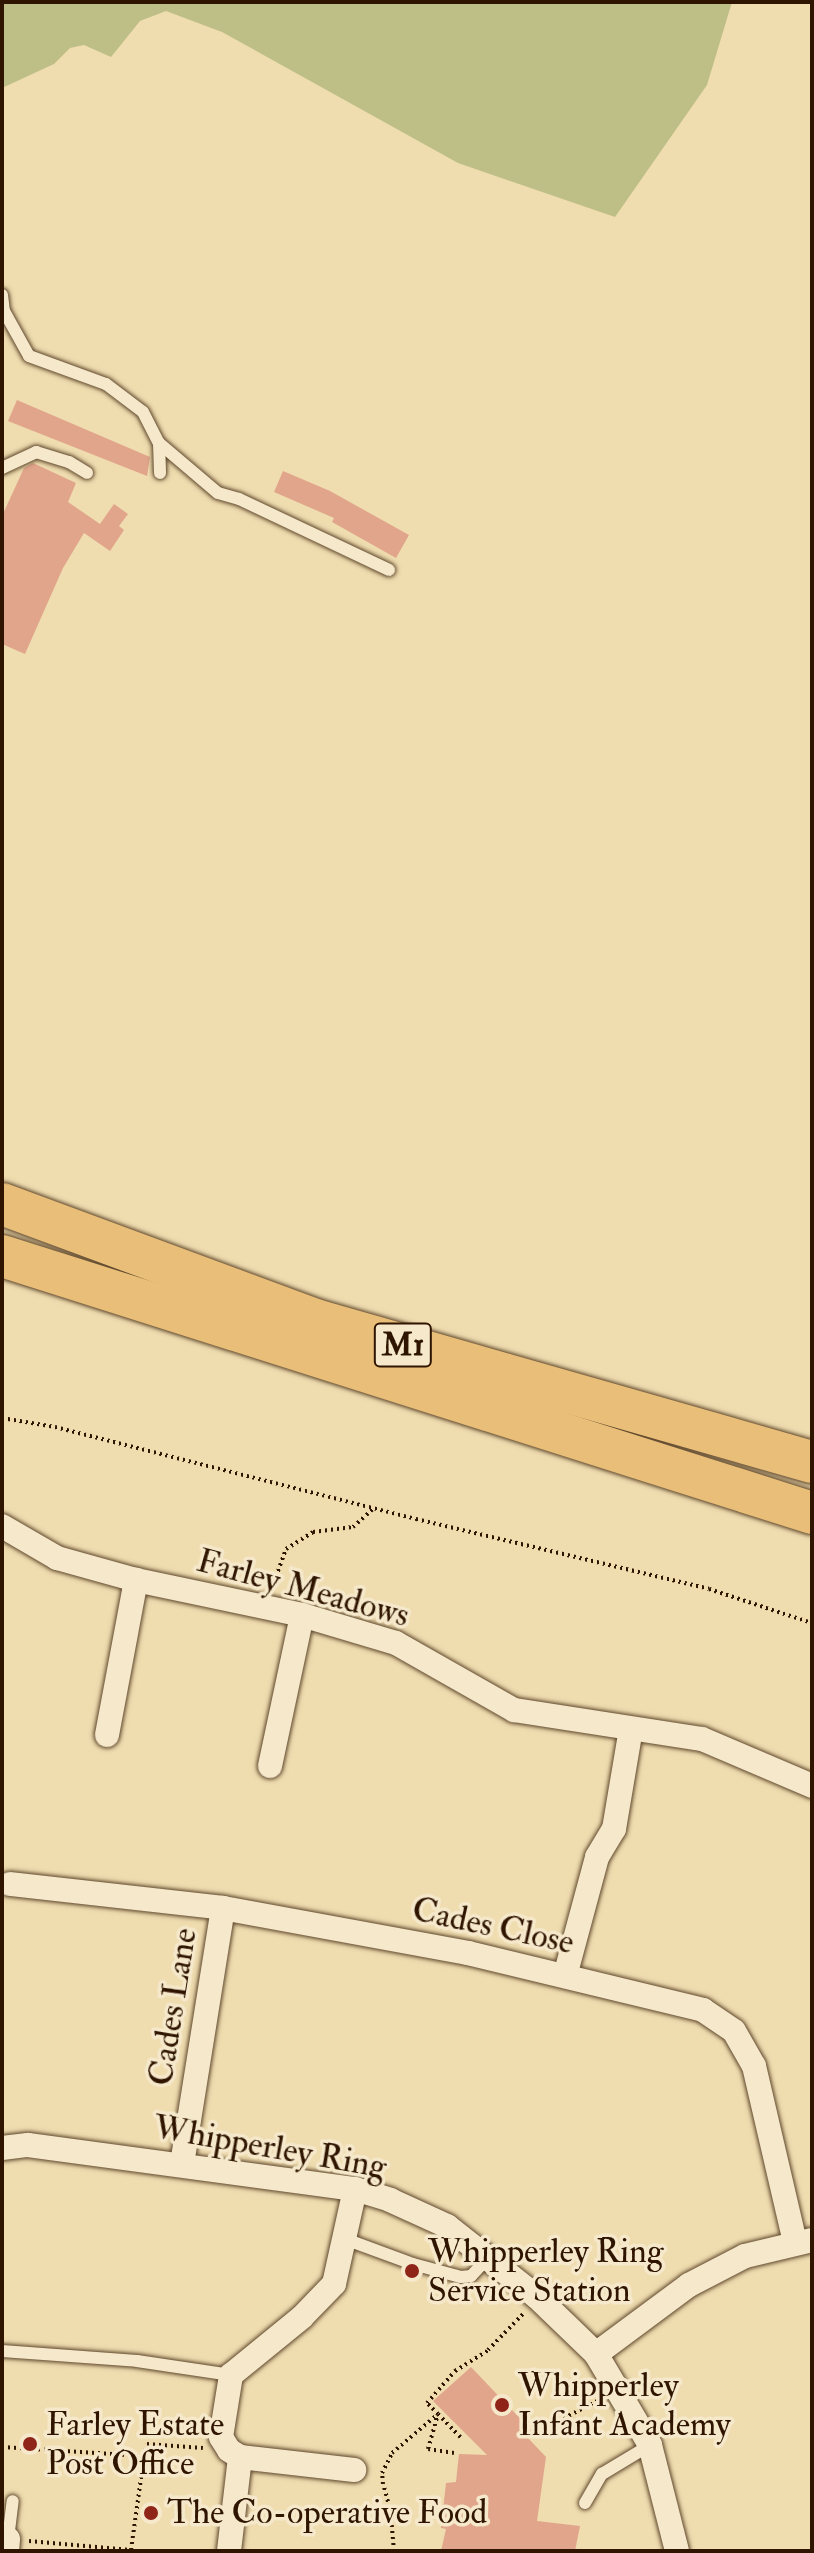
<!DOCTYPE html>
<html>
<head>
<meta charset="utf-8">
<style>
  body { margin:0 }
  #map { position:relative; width:814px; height:2553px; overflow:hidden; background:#efdcaf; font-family:"IM FELL Double Pica",serif }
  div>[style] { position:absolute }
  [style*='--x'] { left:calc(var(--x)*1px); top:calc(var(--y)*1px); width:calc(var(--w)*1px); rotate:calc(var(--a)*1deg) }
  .green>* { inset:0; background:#bebf87 }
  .building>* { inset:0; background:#e1a58b }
  .path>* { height:4px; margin-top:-2px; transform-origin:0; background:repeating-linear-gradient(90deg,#2f1500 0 2px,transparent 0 6px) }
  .roads { filter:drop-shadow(0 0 2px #5f472c) drop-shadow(0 0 2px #5f472c) }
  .lane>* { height:12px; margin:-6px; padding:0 6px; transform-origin:6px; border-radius:6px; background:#f5e8cb }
  .street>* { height:24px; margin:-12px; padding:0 12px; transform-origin:12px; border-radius:12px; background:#f5e8cb }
  .highway>* { height:42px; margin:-21px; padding:0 21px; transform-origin:21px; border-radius:21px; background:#e8be78 }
  .dots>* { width:22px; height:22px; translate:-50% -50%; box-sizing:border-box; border:4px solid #f5e8cb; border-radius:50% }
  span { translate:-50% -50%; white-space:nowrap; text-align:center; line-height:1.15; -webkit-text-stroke:7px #f5e8cb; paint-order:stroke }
  .shield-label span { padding:2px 6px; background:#f5e8cb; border:2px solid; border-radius:6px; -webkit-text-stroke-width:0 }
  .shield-label { font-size:32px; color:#2f1500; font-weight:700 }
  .street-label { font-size:34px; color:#2f1500 }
  .poi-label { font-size:34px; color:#2f1500 }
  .left { translate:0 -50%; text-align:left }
  .frame { position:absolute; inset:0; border:4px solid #2f1500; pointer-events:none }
</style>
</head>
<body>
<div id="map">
  <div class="green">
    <i style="clip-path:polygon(2px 2px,732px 2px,707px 85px,615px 217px,458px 163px,222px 32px,166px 11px,140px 21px,111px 57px,84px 45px,70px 48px,54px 64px,2px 88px)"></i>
  </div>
  <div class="building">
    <i style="clip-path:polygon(17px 400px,150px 457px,147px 476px,8px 421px)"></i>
    <i style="clip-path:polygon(33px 463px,76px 483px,68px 502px,100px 524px,114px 504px,128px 514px,119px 526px,124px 530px,110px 551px,84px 533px,63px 568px,25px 654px,2px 644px,2px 516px,24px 468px)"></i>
    <i style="clip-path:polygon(283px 471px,330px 491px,409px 535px,396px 558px,332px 522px,334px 518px,274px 492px)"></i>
    <i style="clip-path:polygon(471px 2367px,533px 2432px,527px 2437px,546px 2457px,537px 2521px,580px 2526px,575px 2551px,441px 2551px,446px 2529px,441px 2528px,446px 2483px,456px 2482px,459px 2454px,487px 2455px,433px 2401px)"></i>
  </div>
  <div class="path">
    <i style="--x:2;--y:1418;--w:54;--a:9.6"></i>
    <i style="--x:55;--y:1427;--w:373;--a:14.3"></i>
    <i style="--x:416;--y:1519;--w:301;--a:13.4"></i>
    <i style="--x:709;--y:1589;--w:108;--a:18.3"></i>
    <i style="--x:272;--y:1588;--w:41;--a:-70.3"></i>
    <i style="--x:286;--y:1549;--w:32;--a:-32"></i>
    <i style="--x:313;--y:1532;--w:40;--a:-7.1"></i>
    <i style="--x:353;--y:1527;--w:28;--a:-42"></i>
    <i style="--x:537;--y:2432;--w:72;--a:-27.3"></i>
    <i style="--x:2;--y:2447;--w:142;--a:3.6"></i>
    <i style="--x:144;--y:2456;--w:12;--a:-76"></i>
    <i style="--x:147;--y:2444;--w:56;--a:4.1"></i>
    <i style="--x:454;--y:2453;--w:26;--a:-171"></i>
    <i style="--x:428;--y:2449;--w:36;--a:-74"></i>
    <i style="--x:438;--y:2414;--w:16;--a:-135"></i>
    <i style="--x:427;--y:2403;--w:43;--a:-48.8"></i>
    <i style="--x:455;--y:2371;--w:39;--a:-32"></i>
    <i style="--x:488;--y:2350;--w:50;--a:-45.8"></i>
    <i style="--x:29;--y:2541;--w:102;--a:5"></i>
    <i style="--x:131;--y:2550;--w:95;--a:-82.1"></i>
    <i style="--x:394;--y:2551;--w:38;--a:-95"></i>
    <i style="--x:391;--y:2513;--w:30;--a:-105"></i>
    <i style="--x:383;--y:2484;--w:11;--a:-95"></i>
    <i style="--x:382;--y:2473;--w:22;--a:-63"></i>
    <i style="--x:392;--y:2453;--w:60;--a:-40.3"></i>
    <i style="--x:438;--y:2414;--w:35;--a:46"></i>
  </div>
  <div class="roads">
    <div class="lane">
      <i style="--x:2;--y:295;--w:16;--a:83"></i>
      <i style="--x:4;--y:311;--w:51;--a:60.9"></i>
      <i style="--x:29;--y:356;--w:82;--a:20"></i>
      <i style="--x:106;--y:384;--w:46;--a:37.1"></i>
      <i style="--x:143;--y:412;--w:35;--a:63"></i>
      <i style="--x:159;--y:443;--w:30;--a:88"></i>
      <i style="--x:159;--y:443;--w:77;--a:40.3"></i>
      <i style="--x:218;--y:493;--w:22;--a:16"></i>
      <i style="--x:239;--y:499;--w:166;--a:25.3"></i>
      <i style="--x:2;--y:468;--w:38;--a:-25"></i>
      <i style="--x:36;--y:452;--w:34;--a:17"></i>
      <i style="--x:69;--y:462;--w:21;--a:31"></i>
      <i style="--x:345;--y:2239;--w:72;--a:20.2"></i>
      <i style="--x:413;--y:2264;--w:50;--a:15.2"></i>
      <i style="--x:461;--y:2277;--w:10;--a:-6"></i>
      <i style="--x:471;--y:2276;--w:26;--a:-47"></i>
      <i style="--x:2;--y:2351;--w:135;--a:4.2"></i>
      <i style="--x:137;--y:2361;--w:95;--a:8.5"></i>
      <i style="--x:585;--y:2503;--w:34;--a:-60"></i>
      <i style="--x:602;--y:2474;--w:56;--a:-31.1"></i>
      <i style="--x:8;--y:2539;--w:38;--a:-83"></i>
    </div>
    <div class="street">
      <i style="--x:2;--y:1526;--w:64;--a:30.2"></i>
      <i style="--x:57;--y:1558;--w:82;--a:15.6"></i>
      <i style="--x:136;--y:1580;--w:170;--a:11.9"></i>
      <i style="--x:302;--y:1615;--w:98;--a:16.6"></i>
      <i style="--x:396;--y:1643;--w:136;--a:29.6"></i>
      <i style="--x:514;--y:1710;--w:190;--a:8.8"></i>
      <i style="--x:702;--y:1739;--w:120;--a:23.1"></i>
      <i style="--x:107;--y:1735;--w:158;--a:-79.4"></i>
      <i style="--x:270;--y:1766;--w:154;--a:-78"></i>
      <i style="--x:10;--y:1884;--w:214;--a:6.4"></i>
      <i style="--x:223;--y:1908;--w:249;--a:10.4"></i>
      <i style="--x:468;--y:1953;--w:242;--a:13.6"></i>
      <i style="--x:703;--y:2010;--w:37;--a:34"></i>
      <i style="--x:734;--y:2031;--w:40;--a:60.3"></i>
      <i style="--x:754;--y:2066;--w:181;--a:76.9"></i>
      <i style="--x:565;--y:1976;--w:123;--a:-74.9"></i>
      <i style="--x:597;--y:1857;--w:33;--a:-59"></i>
      <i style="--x:614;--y:1829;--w:101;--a:-80.4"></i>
      <i style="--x:2;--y:2148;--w:26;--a:-7"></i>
      <i style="--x:28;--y:2145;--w:330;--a:7.7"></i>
      <i style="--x:355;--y:2189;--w:37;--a:17"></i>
      <i style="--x:390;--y:2200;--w:63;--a:24.5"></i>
      <i style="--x:447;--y:2226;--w:115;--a:38.3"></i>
      <i style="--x:537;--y:2297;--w:82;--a:44"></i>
      <i style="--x:596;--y:2354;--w:106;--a:59.3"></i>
      <i style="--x:650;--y:2445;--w:109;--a:75.7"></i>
      <i style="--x:182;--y:2164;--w:259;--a:-80.9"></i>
      <i style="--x:596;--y:2354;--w:116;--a:-36.6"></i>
      <i style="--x:689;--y:2285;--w:63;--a:-27.4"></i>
      <i style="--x:745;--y:2256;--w:69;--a:-13.4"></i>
      <i style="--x:240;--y:2457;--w:115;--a:6.5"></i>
      <i style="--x:7;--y:2551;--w:12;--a:-85"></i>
      <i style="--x:229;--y:2551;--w:95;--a:-83.3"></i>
      <i style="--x:240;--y:2457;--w:13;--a:-148"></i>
      <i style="--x:229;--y:2450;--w:15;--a:-122"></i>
      <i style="--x:221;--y:2437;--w:63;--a:-80.8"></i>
      <i style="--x:231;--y:2375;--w:92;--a:-39.2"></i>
      <i style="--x:302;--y:2317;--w:46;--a:-45.9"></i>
      <i style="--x:334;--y:2284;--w:97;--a:-77.5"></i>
    </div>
    <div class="highway">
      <i style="--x:2;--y:1204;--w:334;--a:20.3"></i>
      <i style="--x:315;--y:1320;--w:517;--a:15.95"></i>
      <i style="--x:2;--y:1256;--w:850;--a:17.6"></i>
    </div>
  </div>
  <div class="dots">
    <i style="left:412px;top:2271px;background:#8f2418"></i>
    <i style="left:502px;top:2405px;background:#8f2418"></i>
    <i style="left:30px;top:2444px;background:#8f2418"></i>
    <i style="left:151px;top:2513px;background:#8f2418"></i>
  </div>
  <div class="shield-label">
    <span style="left:403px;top:1345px">M1</span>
  </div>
  <div class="street-label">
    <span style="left:303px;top:1588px;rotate:15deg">Farley Meadows</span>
    <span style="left:493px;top:1926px;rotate:12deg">Cades Close</span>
    <span style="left:173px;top:2007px;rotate:-81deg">Cades Lane</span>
    <span style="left:270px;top:2147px;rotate:10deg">Whipperley Ring</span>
  </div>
  <div class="poi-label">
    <span class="left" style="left:428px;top:2271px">Whipperley Ring<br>Service Station</span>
    <span class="left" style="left:518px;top:2405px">Whipperley<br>Infant Academy</span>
    <span class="left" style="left:46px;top:2444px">Farley Estate<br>Post Office</span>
    <span class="left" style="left:167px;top:2513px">The Co-operative Food</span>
  </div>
  <div class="frame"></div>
</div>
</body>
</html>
